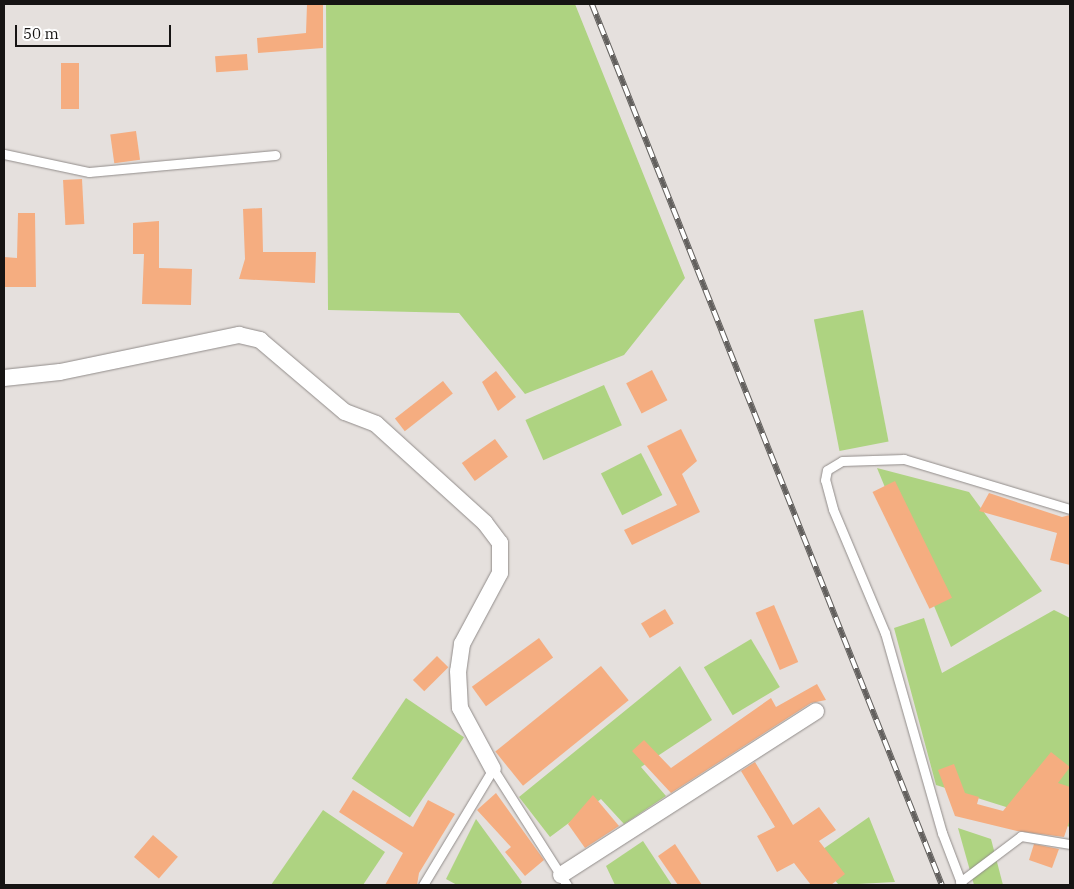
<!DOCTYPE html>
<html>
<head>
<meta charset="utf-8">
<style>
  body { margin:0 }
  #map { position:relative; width:1074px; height:889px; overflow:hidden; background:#e5e0dd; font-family:"IBM Plex Serif",serif }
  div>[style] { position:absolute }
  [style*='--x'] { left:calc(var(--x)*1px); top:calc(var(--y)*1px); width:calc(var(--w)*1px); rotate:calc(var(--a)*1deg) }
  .green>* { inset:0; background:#aed381; transform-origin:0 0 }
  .building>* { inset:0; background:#f5ad80; transform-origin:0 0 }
  .roads { filter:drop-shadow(0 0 1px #918c8a) drop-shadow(0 0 1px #918c8a) }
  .service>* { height:9px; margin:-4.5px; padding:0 4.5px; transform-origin:4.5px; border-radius:4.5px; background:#fff }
  .minor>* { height:16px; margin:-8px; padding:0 8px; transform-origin:8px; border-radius:8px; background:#fff }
  .rail>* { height:5.5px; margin-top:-2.75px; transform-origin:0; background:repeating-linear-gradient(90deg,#fff 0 11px,#63605e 0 22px); box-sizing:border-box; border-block:1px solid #63605e }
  span { translate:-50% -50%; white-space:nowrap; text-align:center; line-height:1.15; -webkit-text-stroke:4px #fff; paint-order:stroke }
  .frame { position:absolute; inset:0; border:5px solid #161413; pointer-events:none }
  .scale { position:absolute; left:15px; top:25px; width:156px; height:22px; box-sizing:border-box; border:2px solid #161413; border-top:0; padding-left:6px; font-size:15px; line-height:18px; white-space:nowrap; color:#161413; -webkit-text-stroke:4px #fff; paint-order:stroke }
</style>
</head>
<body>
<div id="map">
  <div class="green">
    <i style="clip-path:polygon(326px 4px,575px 4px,685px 278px,624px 355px,525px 394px,459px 313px,328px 310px)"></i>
    <i style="left:863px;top:310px;width:134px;height:50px;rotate:79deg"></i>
    <i style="left:604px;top:385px;width:44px;height:86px;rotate:66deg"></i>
    <i style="left:641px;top:453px;width:47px;height:45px;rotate:63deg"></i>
    <i style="clip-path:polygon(877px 468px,969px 492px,1042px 591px,951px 647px)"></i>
    <i style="clip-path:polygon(1054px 610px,1070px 618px,1070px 827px,936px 785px,894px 628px,924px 618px,942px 673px)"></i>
    <i style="left:751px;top:639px;width:56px;height:55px;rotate:59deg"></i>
    <i style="clip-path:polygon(680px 666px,712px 720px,641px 767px,666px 796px,624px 824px,601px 799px,550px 837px,519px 797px)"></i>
    <i style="left:406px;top:698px;width:70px;height:97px;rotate:34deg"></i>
    <i style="clip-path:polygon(323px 810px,385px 852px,363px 885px,271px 885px)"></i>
    <i style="clip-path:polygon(869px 817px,895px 882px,839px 885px,813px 856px)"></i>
    <i style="clip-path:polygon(476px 819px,522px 882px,520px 885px,457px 885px,446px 879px)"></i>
    <i style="clip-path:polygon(958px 828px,991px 839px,1003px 885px,974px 885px)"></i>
    <i style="clip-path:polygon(643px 841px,672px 885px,615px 885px,606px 866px)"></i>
  </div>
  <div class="building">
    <i style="clip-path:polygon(307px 4px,323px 4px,323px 48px,258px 53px,257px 38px,306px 33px)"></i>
    <i style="left:247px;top:54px;width:16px;height:32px;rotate:86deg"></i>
    <i style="left:61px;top:63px;width:18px;height:46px"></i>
    <i style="left:136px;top:131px;width:29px;height:26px;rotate:82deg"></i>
    <i style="left:82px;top:179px;width:45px;height:19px;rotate:87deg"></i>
    <i style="clip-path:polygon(262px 208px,263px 252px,316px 252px,315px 283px,239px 279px,245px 259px,243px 209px)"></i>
    <i style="clip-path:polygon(18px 213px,35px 213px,36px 287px,4px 287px,4px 257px,17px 258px)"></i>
    <i style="clip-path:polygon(159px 221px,159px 268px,192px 269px,191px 305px,142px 304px,144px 254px,133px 254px,133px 223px)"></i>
    <i style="left:652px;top:370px;width:34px;height:29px;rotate:63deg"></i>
    <i style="clip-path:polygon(496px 371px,516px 397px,498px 411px,482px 382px)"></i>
    <i style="left:443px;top:381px;width:16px;height:61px;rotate:52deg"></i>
    <i style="clip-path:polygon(681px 429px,697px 461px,682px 474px,700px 512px,632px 545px,624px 530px,677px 505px,647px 446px)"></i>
    <i style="left:495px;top:439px;width:22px;height:41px;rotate:54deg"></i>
    <i style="left:895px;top:481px;width:130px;height:25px;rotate:64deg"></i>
    <i style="clip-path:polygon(989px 493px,1062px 517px,1070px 515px,1070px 565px,1050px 560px,1057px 533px,979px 511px)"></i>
    <i style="left:774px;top:605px;width:62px;height:20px;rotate:67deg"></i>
    <i style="left:665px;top:609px;width:17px;height:28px;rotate:59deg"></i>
    <i style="left:539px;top:638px;width:24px;height:83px;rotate:54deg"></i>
    <i style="left:437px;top:656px;width:16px;height:34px;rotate:45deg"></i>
    <i style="left:601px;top:666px;width:44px;height:136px;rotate:51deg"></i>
    <i style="clip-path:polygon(817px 684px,826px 700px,811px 703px,671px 793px,632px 751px,644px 740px,671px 768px,771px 698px,776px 707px)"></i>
    <i style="clip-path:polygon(1051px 752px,1070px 767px,1058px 783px,1070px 787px,1070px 819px,1064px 837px,1017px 831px,955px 816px,938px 770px,954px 764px,965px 793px,979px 797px,977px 804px,1003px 811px)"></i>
    <i style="clip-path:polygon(755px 762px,793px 825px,819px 807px,836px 830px,819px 841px,845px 874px,831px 885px,811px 885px,794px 863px,777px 872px,757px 836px,775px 827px,741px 771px)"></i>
    <i style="clip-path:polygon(353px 790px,413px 827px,428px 800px,455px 814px,419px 873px,417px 885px,385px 885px,403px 853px,339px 812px)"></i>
    <i style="clip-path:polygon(496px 793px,544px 860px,525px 876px,505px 852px,511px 847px,477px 810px)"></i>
    <i style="clip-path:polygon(593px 795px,619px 826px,585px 848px,568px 824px)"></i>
    <i style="left:153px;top:835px;width:33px;height:29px;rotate:41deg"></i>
    <i style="clip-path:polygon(675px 844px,702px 885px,678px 885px,658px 856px)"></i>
    <i style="clip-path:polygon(1034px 844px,1059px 849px,1052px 868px,1029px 860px)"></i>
  </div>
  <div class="roads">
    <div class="service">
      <i style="--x:4;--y:154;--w:87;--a:12"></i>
      <i style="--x:89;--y:172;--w:187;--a:-5.2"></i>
      <i style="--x:960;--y:882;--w:76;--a:-37"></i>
      <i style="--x:1021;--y:836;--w:50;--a:9.3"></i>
      <i style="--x:423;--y:885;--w:135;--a:-58.9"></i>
      <i style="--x:493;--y:769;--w:138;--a:57.5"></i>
      <i style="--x:962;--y:885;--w:56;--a:-111"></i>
      <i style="--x:942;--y:833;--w:208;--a:-105.9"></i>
      <i style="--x:885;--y:633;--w:134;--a:-112.8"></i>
      <i style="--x:833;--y:509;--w:30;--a:-105"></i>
      <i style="--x:825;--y:480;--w:10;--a:-79"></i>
      <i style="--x:827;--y:470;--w:17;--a:-31"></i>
      <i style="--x:842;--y:461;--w:62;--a:-1.8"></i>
      <i style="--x:904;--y:459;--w:173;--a:16.8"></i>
    </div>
    <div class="minor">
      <i style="--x:4;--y:378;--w:56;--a:-6.1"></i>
      <i style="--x:60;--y:372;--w:183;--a:-11.7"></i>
      <i style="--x:239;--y:335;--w:22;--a:13"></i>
      <i style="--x:260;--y:340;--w:111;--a:40.3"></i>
      <i style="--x:345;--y:412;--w:33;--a:21"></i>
      <i style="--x:376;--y:424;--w:147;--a:42.2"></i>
      <i style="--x:485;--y:523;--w:25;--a:53"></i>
      <i style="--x:500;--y:543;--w:30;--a:90"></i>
      <i style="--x:500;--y:573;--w:81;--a:118.2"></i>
      <i style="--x:462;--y:644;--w:27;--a:98"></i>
      <i style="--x:458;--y:671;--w:37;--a:87"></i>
      <i style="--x:460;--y:708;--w:69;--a:61.6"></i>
      <i style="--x:561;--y:875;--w:303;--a:-32.7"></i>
    </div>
  </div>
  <div class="rail">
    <i style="--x:592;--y:4;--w:948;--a:68.33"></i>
  </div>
  <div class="frame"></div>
  <div class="scale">50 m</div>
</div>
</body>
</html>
